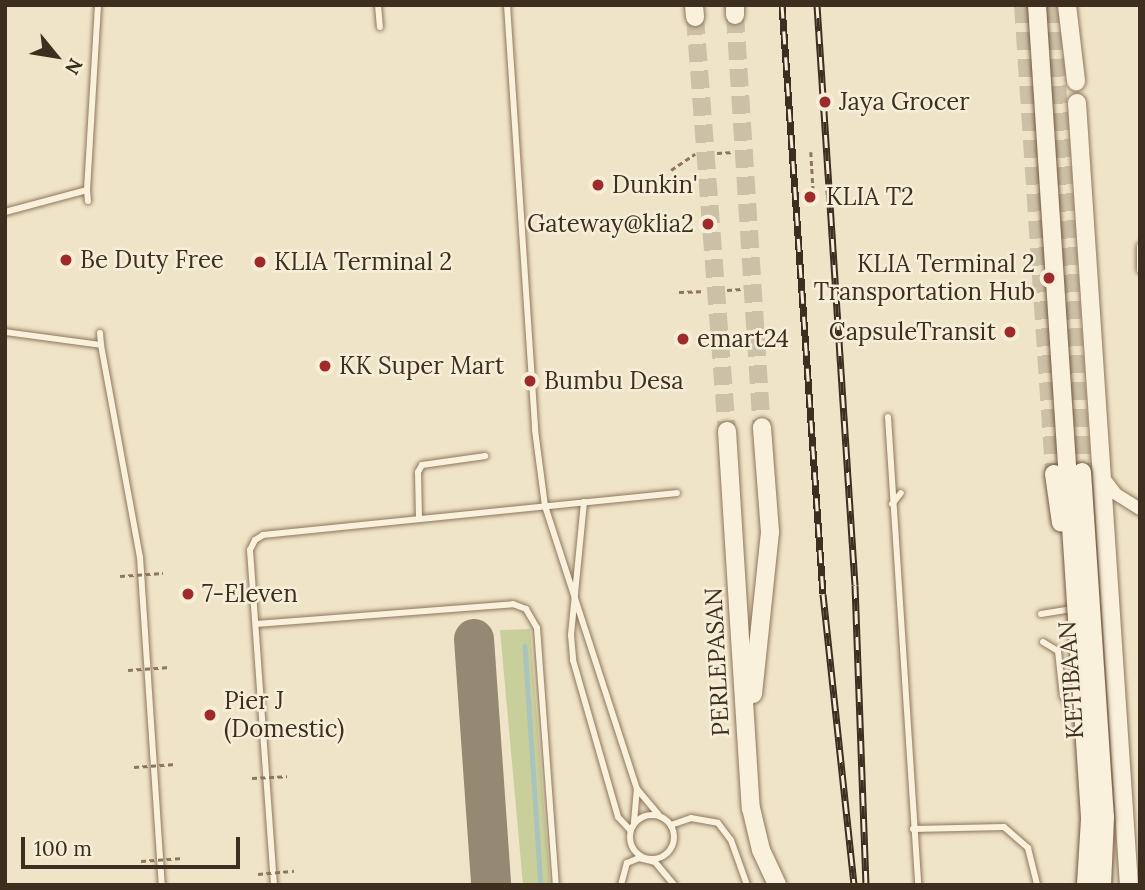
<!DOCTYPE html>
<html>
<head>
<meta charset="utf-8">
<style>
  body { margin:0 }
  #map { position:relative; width:1145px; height:890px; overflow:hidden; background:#f0e4c8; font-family:Lora,serif }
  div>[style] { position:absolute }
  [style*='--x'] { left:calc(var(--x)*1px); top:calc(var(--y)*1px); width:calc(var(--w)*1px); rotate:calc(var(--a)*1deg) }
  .green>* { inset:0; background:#c9cf9b }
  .stream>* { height:4.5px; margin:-2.25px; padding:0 2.25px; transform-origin:2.25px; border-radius:2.25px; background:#a9c4bc }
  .taxiway>* { height:40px; margin:-20px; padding:0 20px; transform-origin:20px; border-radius:20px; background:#968974 }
  .secondary-tunnel>* { height:18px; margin-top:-9px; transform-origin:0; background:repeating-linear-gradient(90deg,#ccc0a6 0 18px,transparent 0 27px) }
  .path>* { height:2.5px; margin-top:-1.25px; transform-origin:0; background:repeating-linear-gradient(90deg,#8d765c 0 5px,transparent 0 8.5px) }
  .roads { filter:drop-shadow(0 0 2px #8d765c) drop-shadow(0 0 2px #8d765c) }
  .lane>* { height:6px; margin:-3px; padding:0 3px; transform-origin:3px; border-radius:3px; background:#faf1dc }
  .lane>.ring { margin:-3px; padding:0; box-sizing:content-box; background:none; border:6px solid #faf1dc; border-radius:50% }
  .street>* { height:12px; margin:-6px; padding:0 6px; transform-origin:6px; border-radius:6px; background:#faf1dc }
  .secondary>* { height:18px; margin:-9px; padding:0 9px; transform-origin:9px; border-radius:9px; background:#faf1dc }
  .rail>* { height:7px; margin-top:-3.5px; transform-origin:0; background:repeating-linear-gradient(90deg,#f7eed8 0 13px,#3d2e20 0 26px); box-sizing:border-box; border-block:2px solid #3d2e20 }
  .path-bridge>* { height:2.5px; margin-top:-1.25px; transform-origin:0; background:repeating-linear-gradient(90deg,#8d765c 0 5px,transparent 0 8.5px) }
  .bridges { filter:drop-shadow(0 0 2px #6f573f) drop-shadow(0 0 2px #6f573f) }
  .secondary-bridge>* { height:18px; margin:-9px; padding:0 9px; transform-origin:9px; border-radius:9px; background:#faf1dc }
  .dots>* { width:19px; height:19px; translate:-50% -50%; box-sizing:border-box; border:4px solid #f7eed8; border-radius:50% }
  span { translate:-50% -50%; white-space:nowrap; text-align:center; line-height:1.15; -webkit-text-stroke:5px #f7eed8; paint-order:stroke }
  .poi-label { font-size:24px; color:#3d2e20 }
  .left { translate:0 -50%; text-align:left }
  .right { translate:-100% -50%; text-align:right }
  .street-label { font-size:24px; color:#3d2e20 }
  .frame { position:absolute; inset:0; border:7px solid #3d2e20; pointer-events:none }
  .north { position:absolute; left:21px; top:21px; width:70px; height:70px; -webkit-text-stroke:5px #f7eed8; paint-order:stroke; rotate:120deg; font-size:19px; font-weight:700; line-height:28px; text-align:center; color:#3d2e20 }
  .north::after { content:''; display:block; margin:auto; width:24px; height:32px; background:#3d2e20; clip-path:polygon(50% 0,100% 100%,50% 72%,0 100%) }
  .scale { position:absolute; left:21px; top:837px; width:219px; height:32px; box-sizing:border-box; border:4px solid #3d2e20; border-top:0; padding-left:9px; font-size:21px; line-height:24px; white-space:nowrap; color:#3d2e20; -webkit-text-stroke:5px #f7eed8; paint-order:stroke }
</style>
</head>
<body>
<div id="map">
  <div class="green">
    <i style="clip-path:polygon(530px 629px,550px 883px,550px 885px,523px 885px,500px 630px)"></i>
  </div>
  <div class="stream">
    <i style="--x:525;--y:646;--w:240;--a:86.2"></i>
  </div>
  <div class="taxiway">
    <i style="--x:474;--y:639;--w:247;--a:86"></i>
  </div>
  <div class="secondary-tunnel">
    <i style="--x:1023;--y:5;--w:470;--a:86.2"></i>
    <i style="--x:1052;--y:5;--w:468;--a:86.3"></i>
    <i style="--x:735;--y:15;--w:413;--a:86.3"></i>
    <i style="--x:695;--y:17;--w:415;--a:85.6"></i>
  </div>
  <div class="path">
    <i style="--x:811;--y:152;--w:50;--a:86.6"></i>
    <i style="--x:717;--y:153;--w:17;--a:-3"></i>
    <i style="--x:671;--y:170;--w:29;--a:-34"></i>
    <i style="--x:727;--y:290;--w:15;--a:-4"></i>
    <i style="--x:679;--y:292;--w:23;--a:-2"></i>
  </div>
  <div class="roads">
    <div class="lane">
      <i style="--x:378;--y:5;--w:22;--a:85"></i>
      <i style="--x:507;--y:5;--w:426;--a:86.2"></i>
      <i style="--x:535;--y:430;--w:77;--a:82.5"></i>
      <i style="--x:545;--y:506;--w:298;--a:72"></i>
      <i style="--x:87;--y:190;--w:11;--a:85"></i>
      <i style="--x:5;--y:212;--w:85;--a:-15"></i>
      <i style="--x:87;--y:190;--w:185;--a:-86.6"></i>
      <i style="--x:1140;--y:246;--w:24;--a:90"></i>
      <i style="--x:5;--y:332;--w:97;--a:7.7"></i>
      <i style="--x:101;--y:345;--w:216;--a:79.6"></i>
      <i style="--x:140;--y:557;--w:329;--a:86.2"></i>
      <i style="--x:100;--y:333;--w:12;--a:85"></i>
      <i style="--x:888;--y:417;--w:469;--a:86.3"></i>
      <i style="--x:584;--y:502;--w:134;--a:95.6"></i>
      <i style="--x:571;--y:635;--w:25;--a:85"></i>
      <i style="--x:573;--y:660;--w:163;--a:74"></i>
      <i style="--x:618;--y:817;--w:18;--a:47"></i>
      <i style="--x:892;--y:504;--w:14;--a:-51"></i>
      <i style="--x:419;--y:519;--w:47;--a:-91.2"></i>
      <i style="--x:418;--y:472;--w:8;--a:-60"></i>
      <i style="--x:422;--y:465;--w:64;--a:-8.1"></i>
      <i style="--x:1041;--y:614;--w:33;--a:-9"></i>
      <i style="--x:256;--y:624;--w:258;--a:-4.4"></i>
      <i style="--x:513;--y:604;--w:14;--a:21"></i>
      <i style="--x:526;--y:609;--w:22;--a:60"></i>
      <i style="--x:537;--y:628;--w:258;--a:85.8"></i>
      <i style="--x:1043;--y:642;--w:17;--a:31"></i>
      <i style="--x:1058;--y:651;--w:45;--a:83.7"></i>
      <i style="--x:1063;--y:696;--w:28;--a:58"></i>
      <i class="ring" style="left:630px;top:815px;width:38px;height:38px"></i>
      <i style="--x:634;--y:822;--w:33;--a:-85"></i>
      <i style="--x:637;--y:789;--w:33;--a:50"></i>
      <i style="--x:671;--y:825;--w:21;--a:-19"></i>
      <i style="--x:691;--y:818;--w:27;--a:10"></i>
      <i style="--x:718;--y:823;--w:21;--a:53"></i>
      <i style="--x:731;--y:840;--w:48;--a:70.4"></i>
      <i style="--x:913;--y:829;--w:91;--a:-1.3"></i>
      <i style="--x:1004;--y:827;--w:32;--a:41"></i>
      <i style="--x:1028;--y:848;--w:38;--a:76"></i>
      <i style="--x:274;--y:885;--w:336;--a:-94.1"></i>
      <i style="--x:250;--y:550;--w:11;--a:-63"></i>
      <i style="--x:255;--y:540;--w:9;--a:-32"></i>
      <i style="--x:263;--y:535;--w:416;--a:-5.8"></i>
      <i style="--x:621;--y:885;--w:23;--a:-75"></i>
      <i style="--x:627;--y:863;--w:13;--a:-23"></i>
      <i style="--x:639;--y:858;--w:16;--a:14"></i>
      <i style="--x:655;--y:862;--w:30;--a:50"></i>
    </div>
    <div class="street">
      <i style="--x:1104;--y:478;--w:20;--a:53"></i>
      <i style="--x:1116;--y:494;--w:28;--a:32"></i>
    </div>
    <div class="secondary">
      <i style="--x:694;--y:5;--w:12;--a:85"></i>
      <i style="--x:735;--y:5;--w:10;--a:90"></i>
      <i style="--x:1067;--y:5;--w:77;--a:83.2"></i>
      <i style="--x:1077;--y:103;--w:784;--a:86.2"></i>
      <i style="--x:727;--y:431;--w:378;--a:86.4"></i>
      <i style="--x:751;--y:808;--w:43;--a:76.6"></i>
      <i style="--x:761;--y:850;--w:38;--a:65"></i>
      <i style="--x:753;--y:694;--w:163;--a:-84"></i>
      <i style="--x:770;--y:532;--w:105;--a:-94.4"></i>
    </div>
  </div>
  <div class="rail">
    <i style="--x:782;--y:5;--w:590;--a:86.02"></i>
    <i style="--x:823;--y:594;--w:293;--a:83.9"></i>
    <i style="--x:817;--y:5;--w:581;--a:86.25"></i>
    <i style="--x:855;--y:585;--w:300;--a:87.9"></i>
  </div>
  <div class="path-bridge">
    <i style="--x:120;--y:576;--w:43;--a:-4"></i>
    <i style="--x:128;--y:670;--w:42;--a:-4.1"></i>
    <i style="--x:134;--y:767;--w:42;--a:-4.1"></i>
    <i style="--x:252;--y:778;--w:35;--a:-3"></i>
    <i style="--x:141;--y:861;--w:42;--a:-4.1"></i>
    <i style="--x:258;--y:874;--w:36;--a:-5"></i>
  </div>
  <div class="bridges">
    <div class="secondary-bridge">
      <i style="--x:1037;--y:5;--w:816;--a:86.27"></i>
      <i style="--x:1090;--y:819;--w:66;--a:93.5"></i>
      <i style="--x:1082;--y:472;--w:346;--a:86.2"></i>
      <i style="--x:1105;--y:817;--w:68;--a:92.5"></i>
      <i style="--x:1054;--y:474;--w:49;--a:81.9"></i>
    </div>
  </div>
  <div class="dots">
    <i style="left:825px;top:102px;background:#9e2a2b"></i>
    <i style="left:598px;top:185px;background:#9e2a2b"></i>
    <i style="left:810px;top:197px;background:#9e2a2b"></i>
    <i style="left:708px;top:224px;background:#9e2a2b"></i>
    <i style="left:66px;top:260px;background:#9e2a2b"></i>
    <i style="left:260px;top:262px;background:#9e2a2b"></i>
    <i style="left:1049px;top:278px;background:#9e2a2b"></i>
    <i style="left:1010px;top:332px;background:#9e2a2b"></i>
    <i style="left:683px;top:339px;background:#9e2a2b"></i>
    <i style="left:325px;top:366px;background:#9e2a2b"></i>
    <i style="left:530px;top:381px;background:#9e2a2b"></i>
    <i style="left:188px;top:594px;background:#9e2a2b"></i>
    <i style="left:210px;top:715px;background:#9e2a2b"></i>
  </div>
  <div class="poi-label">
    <span class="left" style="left:839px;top:102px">Jaya Grocer</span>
    <span class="left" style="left:612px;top:185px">Dunkin'</span>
    <span class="left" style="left:826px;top:197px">KLIA T2</span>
    <span class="right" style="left:694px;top:224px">Gateway@klia2</span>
    <span class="left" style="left:80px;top:260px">Be Duty Free</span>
    <span class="left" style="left:274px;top:262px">KLIA Terminal 2</span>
    <span class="right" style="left:1035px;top:278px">KLIA Terminal 2<br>Transportation Hub</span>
    <span class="right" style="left:996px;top:332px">CapsuleTransit</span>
    <span class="left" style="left:697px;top:339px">emart24</span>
    <span class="left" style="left:339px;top:366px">KK Super Mart</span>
    <span class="left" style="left:544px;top:381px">Bumbu Desa</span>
    <span class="left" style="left:202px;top:594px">7-Eleven</span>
    <span class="left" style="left:224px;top:715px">Pier J<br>(Domestic)</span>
  </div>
  <div class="street-label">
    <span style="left:717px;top:662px;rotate:-93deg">PERLEPASAN</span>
    <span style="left:1071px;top:680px;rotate:-94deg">KETIBAAN</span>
  </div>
  <div class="frame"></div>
  <div class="north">N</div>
  <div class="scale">100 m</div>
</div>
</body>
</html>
